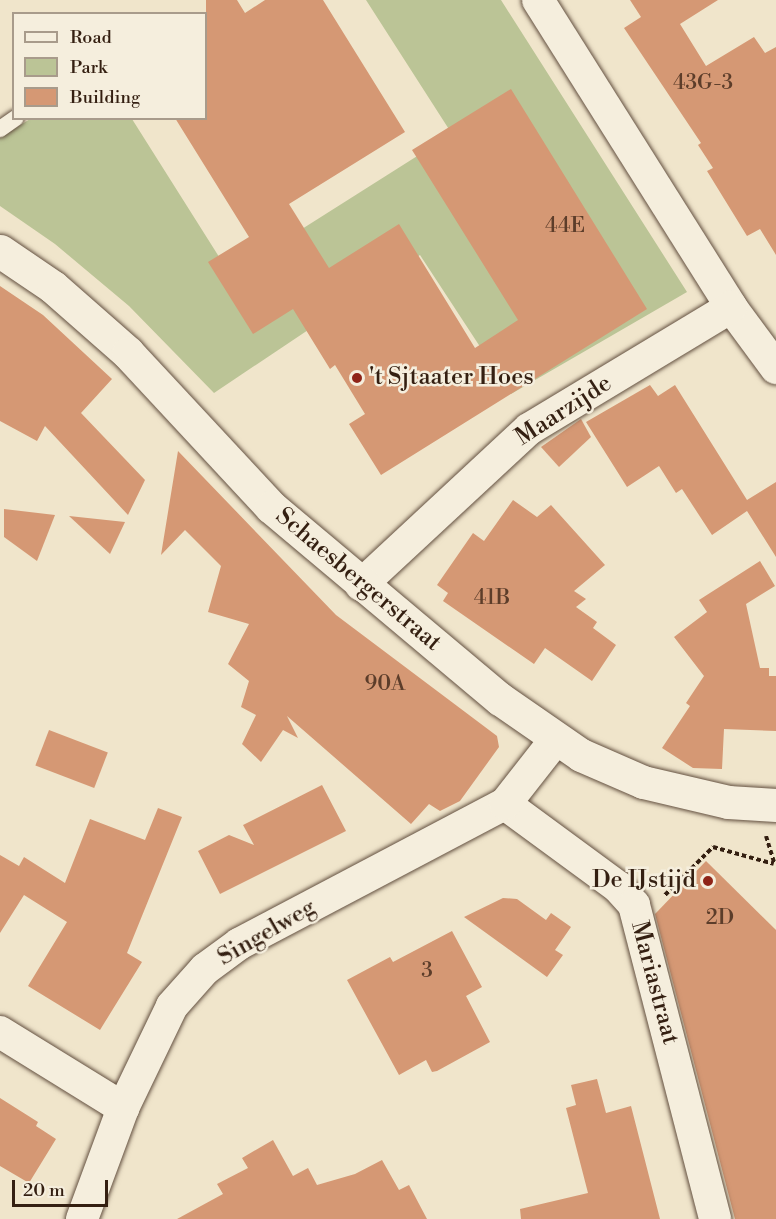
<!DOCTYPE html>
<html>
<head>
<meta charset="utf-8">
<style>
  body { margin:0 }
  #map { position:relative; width:776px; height:1219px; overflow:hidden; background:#f0e5cb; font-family:"Libre Bodoni",serif }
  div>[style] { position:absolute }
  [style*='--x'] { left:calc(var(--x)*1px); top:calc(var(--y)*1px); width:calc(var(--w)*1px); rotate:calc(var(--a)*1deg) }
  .green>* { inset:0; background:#bbc496 }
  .building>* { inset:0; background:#d59874; transform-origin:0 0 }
  .path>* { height:4px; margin-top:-2px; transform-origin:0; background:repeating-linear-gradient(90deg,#341f11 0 4.5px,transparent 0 7.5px) }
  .roads { filter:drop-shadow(0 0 2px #635040) drop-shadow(0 0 2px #635040) }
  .lane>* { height:16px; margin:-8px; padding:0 8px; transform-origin:8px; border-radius:8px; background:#f5eedd }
  .street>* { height:32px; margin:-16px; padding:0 16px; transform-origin:16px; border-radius:16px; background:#f5eedd }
  .secondary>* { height:33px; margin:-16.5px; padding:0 16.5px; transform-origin:16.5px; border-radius:16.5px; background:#f5eedd }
  .dots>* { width:16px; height:16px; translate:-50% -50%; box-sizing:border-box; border:3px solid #f5eedd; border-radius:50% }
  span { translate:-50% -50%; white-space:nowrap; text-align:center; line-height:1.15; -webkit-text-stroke:5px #f5eedd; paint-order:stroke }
  .number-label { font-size:21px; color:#5c3d2a }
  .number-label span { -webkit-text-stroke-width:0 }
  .poi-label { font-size:24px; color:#341f11 }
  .left { translate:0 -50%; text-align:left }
  .right { translate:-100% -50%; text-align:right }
  .street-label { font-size:24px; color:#341f11 }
  .legend { position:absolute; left:12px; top:12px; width:195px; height:108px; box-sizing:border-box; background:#f5eedd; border:2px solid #a89b8b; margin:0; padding:8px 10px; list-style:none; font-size:18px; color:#341f11 }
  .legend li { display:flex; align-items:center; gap:12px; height:30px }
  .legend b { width:30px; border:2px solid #a89b8b }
  .scale { position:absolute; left:12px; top:1180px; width:96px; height:27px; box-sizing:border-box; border:3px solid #341f11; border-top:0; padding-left:8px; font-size:18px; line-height:21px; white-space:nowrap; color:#341f11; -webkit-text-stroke:4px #f5eedd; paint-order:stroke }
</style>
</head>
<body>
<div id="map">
  <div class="green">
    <i style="clip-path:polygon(366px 0,501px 0,687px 292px,511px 394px,420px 255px,214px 393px,129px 306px,55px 244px,0 206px,0 138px,30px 119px,132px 119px,228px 271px,253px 260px,452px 134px)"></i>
  </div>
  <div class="building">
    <i style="clip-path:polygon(206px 0,237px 0,245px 13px,265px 0,323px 0,405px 132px,289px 204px,329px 268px,399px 224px,475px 348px,518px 320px,412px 150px,511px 89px,647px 309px,381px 475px,349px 424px,365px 414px,335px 365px,330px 369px,293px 309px,253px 334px,208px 262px,249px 237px,175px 118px,206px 118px)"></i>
    <i style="clip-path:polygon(630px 0,718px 0,680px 24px,706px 66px,754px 37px,765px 53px,776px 47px,776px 255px,760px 229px,747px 236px,707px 171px,713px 168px,698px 145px,701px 143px,624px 28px,641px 17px)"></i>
    <i style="clip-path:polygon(0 286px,43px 315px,112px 379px,81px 413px,145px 480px,128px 515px,45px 426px,37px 441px,0 421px)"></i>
    <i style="clip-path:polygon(650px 385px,658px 396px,675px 385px,747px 500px,776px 482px,776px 557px,747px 511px,712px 535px,682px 489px,676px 493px,659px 466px,627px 487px,586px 422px)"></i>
    <i style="clip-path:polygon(581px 419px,591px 437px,559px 467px,541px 447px)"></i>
    <i style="clip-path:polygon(178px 451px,336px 615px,497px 736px,499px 747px,460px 801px,440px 811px,429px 804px,411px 824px,287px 716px,298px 738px,283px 730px,261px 762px,242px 744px,256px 715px,241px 707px,249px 681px,228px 664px,249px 624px,208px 612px,221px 566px,185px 530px,161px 555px)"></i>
    <i style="clip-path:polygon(513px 500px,537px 517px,551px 505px,605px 565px,574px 591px,586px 599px,576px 607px,597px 622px,593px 628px,616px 645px,592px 681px,545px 648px,534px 664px,443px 601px,448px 593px,437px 585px,473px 533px,484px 541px)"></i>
    <i style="clip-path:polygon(4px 509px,55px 515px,37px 561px,4px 537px)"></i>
    <i style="clip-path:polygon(69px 516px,125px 522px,110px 554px)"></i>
    <i style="clip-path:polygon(760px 561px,775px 586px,746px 604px,760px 668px,769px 668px,769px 676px,776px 676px,776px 731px,724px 729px,722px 769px,693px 768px,662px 748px,690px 706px,686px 703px,704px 676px,674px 637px,707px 612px,699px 600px)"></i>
    <i style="left:49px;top:730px;width:63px;height:38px;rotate:21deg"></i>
    <i style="clip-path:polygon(322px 785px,346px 831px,220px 894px,198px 851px,229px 835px,254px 845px,243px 825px)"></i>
    <i style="clip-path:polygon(158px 808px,182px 817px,127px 953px,142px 962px,100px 1030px,28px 986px,67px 922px,24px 895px,0 933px,0 855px,19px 866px,24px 857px,65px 883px,90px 819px,145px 840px)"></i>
    <i style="clip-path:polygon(706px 861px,776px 930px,776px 1219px,735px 1219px,655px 914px)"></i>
    <i style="clip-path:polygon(503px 898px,517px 899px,546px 920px,551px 913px,571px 927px,555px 950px,563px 955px,547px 977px,464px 917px)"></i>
    <i style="clip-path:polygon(452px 931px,482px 987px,466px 996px,490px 1042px,437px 1071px,432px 1072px,426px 1060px,399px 1075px,347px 980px,390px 957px,393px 962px)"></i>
    <i style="clip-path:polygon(597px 1079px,606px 1113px,631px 1106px,660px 1219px,521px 1219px,520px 1209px,588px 1193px,566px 1108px,576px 1105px,571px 1085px)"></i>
    <i style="clip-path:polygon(0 1098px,38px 1122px,36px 1126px,56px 1139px,29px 1183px,0 1166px)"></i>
    <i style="clip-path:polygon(273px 1140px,293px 1176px,308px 1168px,317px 1185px,355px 1174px,382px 1160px,399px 1190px,409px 1185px,427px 1219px,177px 1219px,223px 1194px,217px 1184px,248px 1168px,242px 1158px)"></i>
  </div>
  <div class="path">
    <i style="--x:766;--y:836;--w:28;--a:73"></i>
    <i style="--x:665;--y:895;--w:68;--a:-45"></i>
    <i style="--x:713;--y:847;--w:63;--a:15.6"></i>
  </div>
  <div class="roads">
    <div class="lane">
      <i style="--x:0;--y:129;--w:19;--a:-35"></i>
    </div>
    <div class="street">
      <i style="--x:538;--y:0;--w:363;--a:57.8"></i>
      <i style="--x:731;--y:307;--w:76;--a:53.6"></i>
      <i style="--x:361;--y:585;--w:229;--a:-42.9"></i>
      <i style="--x:529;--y:429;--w:236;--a:-31.1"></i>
      <i style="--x:505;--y:804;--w:140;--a:36.3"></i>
      <i style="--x:618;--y:887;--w:24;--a:48"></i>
      <i style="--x:634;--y:905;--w:324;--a:75.5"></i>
      <i style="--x:0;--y:1032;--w:145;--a:31.7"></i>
      <i style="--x:82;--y:1219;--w:118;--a:-69.7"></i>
      <i style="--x:123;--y:1108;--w:113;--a:-64.3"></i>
      <i style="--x:172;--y:1006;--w:50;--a:-48.3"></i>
      <i style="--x:205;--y:969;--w:42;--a:-36.3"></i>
      <i style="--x:239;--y:944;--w:301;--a:-27.8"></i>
      <i style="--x:505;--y:804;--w:83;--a:-51.9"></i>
    </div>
    <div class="secondary">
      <i style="--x:0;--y:251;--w:64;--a:34.2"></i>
      <i style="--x:53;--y:287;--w:100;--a:41.3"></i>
      <i style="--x:128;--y:353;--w:210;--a:47.1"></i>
      <i style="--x:271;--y:507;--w:299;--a:40"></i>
      <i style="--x:500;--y:699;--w:98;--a:34.7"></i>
      <i style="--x:581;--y:755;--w:68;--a:23.5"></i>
      <i style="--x:643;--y:782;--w:87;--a:13.2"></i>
      <i style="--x:728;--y:802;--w:48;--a:3.6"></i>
    </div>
  </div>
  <div class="dots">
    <i style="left:357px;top:378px;background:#8f2418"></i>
    <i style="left:708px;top:881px;background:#8f2418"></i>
  </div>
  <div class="number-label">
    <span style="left:703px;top:83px">43G-3</span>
    <span style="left:565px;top:226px">44E</span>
    <span style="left:492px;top:598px">41B</span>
    <span style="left:385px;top:684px">90A</span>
    <span style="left:720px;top:918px">2D</span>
    <span style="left:427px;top:971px">3</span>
  </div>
  <div class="poi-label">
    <span class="left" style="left:369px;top:378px">'t Sjtaater Hoes</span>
    <span class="right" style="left:696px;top:881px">De IJstijd</span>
  </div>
  <div class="street-label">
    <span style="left:564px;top:411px;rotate:-33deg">Maarzijde</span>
    <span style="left:358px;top:580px;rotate:40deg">Schaesbergerstraat</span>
    <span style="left:267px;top:933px;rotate:-30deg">Singelweg</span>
    <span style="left:654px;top:983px;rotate:75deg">Mariastraat</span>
  </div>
  <ul class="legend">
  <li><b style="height:8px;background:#f5eedd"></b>Road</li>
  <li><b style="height:16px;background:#bbc496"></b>Park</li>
  <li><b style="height:16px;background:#d59874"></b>Building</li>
  </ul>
  <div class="scale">20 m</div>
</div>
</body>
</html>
